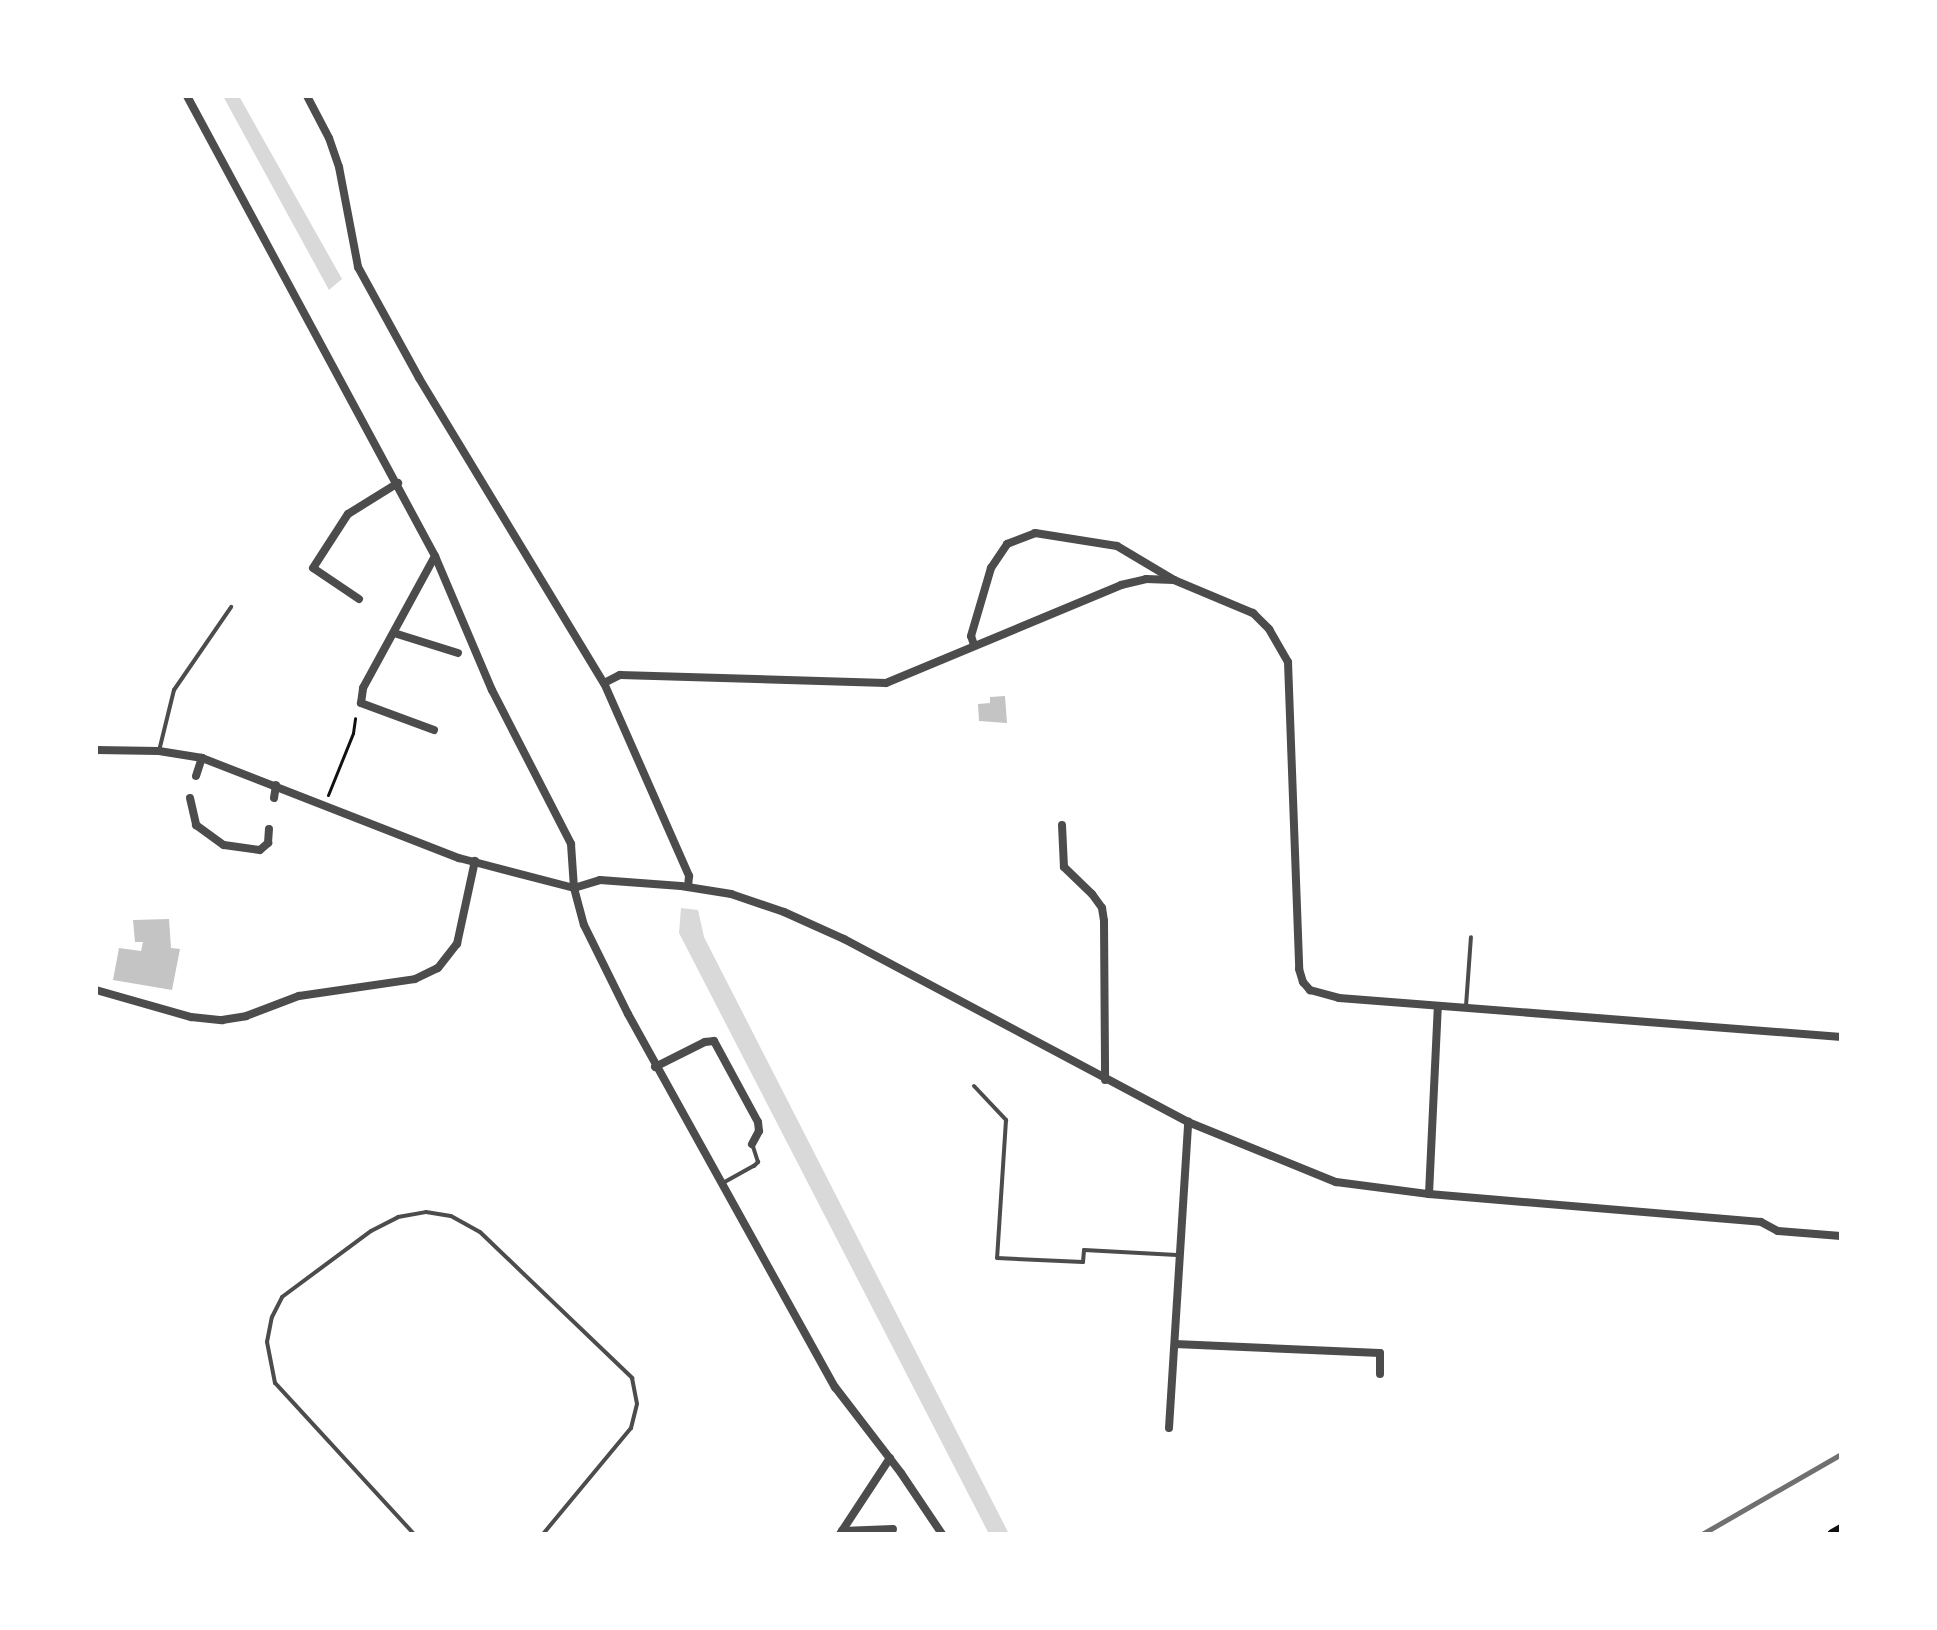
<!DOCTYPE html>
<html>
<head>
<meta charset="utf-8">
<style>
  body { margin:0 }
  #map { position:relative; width:1937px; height:1630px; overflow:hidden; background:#fff; font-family:"Open Sans",sans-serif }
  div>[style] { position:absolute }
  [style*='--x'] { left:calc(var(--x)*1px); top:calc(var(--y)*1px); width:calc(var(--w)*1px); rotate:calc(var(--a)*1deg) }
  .water>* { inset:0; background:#d9d9d9 }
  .building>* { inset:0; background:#c4c4c4 }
  .path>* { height:3px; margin:-1.5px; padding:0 1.5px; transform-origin:1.5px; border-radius:1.5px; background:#111 }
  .service>* { height:4px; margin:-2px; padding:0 2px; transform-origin:2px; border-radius:2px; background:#4c4c4c }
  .minor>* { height:8px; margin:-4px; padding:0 4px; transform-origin:4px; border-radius:4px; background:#4c4c4c }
  .secondary>* { height:11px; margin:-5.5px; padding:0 5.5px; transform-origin:5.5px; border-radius:5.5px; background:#111 }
  .rail>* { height:5px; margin:-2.5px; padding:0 2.5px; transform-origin:2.5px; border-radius:2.5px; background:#707070 }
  span { translate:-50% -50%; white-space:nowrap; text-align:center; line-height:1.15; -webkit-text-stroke:7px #fff; paint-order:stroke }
  .frame { position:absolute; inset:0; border:98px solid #fff; pointer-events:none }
</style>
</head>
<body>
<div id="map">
  <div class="water">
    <i style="clip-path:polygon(223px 96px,239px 96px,342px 279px,329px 290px)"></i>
    <i style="clip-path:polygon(681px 908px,698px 910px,704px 937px,1009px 1534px,989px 1534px,679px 933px)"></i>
  </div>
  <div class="building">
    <i style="clip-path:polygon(1005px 696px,1007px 723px,979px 721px,978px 704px,990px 703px,990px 697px)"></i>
    <i style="clip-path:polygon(169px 919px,171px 948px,180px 949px,172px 990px,113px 980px,119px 948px,141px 951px,143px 942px,135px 942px,133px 920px)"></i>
  </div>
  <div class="path">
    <i style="--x:328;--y:795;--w:67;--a:-68"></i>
    <i style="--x:353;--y:733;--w:15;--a:-82"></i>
  </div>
  <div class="service">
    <i style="--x:159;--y:751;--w:63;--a:-76.2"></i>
    <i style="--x:174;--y:690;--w:101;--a:-55.5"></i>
    <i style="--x:1466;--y:1006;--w:69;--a:-85.9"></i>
    <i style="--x:974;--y:1086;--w:47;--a:46.7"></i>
    <i style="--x:1006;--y:1120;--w:138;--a:93.7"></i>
    <i style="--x:997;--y:1258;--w:86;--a:2.7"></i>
    <i style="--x:1083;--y:1262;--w:12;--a:-85"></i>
    <i style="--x:1084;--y:1250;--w:93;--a:3.1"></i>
    <i style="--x:721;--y:1184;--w:38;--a:-29"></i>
    <i style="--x:754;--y:1166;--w:6;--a:-45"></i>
    <i style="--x:758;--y:1162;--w:19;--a:-108"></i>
    <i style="--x:414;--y:1534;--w:205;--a:-132.6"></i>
    <i style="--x:275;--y:1383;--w:42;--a:-101"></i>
    <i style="--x:267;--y:1342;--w:25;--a:-79"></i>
    <i style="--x:272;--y:1317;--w:22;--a:-63"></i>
    <i style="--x:282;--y:1297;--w:111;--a:-36.6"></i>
    <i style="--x:371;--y:1231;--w:30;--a:-27"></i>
    <i style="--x:398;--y:1217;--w:28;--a:-10"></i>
    <i style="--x:426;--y:1212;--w:25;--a:9"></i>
    <i style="--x:451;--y:1216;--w:33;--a:29"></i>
    <i style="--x:480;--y:1232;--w:211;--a:43.8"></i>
    <i style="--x:632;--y:1378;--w:26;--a:79"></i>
    <i style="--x:637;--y:1404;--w:25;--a:104"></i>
    <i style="--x:631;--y:1428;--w:138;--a:129.7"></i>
  </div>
  <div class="minor">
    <i style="--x:187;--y:96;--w:523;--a:61.67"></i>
    <i style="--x:435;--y:556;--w:146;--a:67"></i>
    <i style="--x:492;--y:690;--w:173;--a:62.8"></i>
    <i style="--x:571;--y:844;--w:44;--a:86.1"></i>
    <i style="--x:574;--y:888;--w:38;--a:75"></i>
    <i style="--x:584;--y:925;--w:99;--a:63.7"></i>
    <i style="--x:628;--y:1014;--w:427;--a:61"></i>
    <i style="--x:835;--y:1387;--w:108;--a:52.5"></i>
    <i style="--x:901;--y:1473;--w:73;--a:56.1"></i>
    <i style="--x:307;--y:96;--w:47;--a:62.4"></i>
    <i style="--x:329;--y:138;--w:31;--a:71"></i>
    <i style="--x:339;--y:167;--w:102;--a:79.2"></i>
    <i style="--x:358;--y:267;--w:127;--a:61.2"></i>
    <i style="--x:419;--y:378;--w:357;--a:58.8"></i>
    <i style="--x:604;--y:683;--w:211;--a:66.2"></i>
    <i style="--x:689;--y:876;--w:11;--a:95"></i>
    <i style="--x:359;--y:599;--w:55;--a:-146"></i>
    <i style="--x:313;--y:568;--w:64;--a:-57.1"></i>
    <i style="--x:348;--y:514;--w:59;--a:-31.8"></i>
    <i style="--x:394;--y:633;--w:67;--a:17.4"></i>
    <i style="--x:974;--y:645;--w:9;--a:-108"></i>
    <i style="--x:971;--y:636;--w:71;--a:-73.6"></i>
    <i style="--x:991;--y:568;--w:29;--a:-56"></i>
    <i style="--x:1007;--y:544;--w:30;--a:-21"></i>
    <i style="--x:1035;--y:533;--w:83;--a:9"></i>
    <i style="--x:1117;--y:546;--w:66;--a:30.8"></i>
    <i style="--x:604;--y:683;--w:18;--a:-27"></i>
    <i style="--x:620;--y:675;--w:266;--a:1.7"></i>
    <i style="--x:886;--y:683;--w:255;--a:-22.6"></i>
    <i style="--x:1121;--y:585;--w:26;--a:-13"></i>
    <i style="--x:1146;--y:579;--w:28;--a:2"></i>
    <i style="--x:1174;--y:580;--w:86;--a:22.7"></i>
    <i style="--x:1253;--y:613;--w:23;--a:45"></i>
    <i style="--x:1269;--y:629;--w:38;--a:60"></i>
    <i style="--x:1288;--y:662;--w:307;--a:87.9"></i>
    <i style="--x:1299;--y:969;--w:14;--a:73"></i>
    <i style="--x:1303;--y:982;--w:11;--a:49"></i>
    <i style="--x:1310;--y:990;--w:30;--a:15"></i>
    <i style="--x:1339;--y:998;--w:504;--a:4.44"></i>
    <i style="--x:434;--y:730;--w:78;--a:-159.7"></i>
    <i style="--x:361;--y:703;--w:15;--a:-82"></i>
    <i style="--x:363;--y:688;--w:150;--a:-61.4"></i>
    <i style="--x:96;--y:750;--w:63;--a:0.9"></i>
    <i style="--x:159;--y:751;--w:44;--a:9.2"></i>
    <i style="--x:202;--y:758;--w:276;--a:21.3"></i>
    <i style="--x:459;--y:858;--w:119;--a:14.6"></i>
    <i style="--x:196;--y:776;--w:19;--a:-72"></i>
    <i style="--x:190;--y:798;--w:28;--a:77"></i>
    <i style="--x:196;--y:825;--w:34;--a:36"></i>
    <i style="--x:224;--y:845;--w:36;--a:8"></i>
    <i style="--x:260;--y:850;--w:11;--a:-41"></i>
    <i style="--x:268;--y:843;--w:14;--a:-86"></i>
    <i style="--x:274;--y:798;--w:13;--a:-81"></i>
    <i style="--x:1062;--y:825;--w:42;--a:87.3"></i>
    <i style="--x:1064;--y:867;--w:39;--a:44"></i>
    <i style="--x:1092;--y:894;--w:17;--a:54"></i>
    <i style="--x:1102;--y:908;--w:13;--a:81"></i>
    <i style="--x:1104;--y:921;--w:159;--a:89.6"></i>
    <i style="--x:574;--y:888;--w:27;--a:-17"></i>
    <i style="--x:600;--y:880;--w:81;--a:4.2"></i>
    <i style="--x:681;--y:886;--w:51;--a:9.1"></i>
    <i style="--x:731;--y:894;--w:56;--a:18.8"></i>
    <i style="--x:784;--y:912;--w:66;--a:24.2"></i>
    <i style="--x:844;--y:939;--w:390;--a:28"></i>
    <i style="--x:1188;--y:1122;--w:160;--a:22.1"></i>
    <i style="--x:1336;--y:1182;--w:94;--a:7.4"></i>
    <i style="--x:1429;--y:1194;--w:333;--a:4.8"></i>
    <i style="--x:1761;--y:1222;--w:19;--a:28"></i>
    <i style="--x:1778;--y:1231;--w:63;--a:4.5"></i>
    <i style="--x:96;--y:990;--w:99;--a:15.9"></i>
    <i style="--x:191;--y:1017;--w:31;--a:6"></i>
    <i style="--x:222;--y:1020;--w:24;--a:-9"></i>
    <i style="--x:246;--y:1016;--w:57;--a:-20.7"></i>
    <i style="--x:299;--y:996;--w:117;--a:-8.3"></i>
    <i style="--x:415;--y:979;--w:25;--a:-26"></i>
    <i style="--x:438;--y:968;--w:31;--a:-52"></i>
    <i style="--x:457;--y:944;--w:85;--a:-77.8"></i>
    <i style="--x:655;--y:1067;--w:56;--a:-26.6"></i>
    <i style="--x:705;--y:1042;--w:9;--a:-6"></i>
    <i style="--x:714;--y:1041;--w:92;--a:61.5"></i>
    <i style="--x:758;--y:1122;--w:9;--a:84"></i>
    <i style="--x:759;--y:1131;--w:15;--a:118"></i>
    <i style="--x:1429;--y:1194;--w:188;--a:-87.3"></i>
    <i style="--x:1175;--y:1344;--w:205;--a:2.5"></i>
    <i style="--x:1380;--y:1353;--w:21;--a:90"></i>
    <i style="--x:1169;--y:1428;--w:307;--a:-86.4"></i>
    <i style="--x:842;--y:1531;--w:51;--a:-2.2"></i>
    <i style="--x:840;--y:1534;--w:91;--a:-56.7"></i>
  </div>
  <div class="secondary">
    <i style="--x:1832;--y:1534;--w:10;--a:-29"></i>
  </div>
  <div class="rail">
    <i style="--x:1702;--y:1534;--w:160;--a:-29.9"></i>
  </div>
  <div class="frame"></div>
</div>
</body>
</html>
